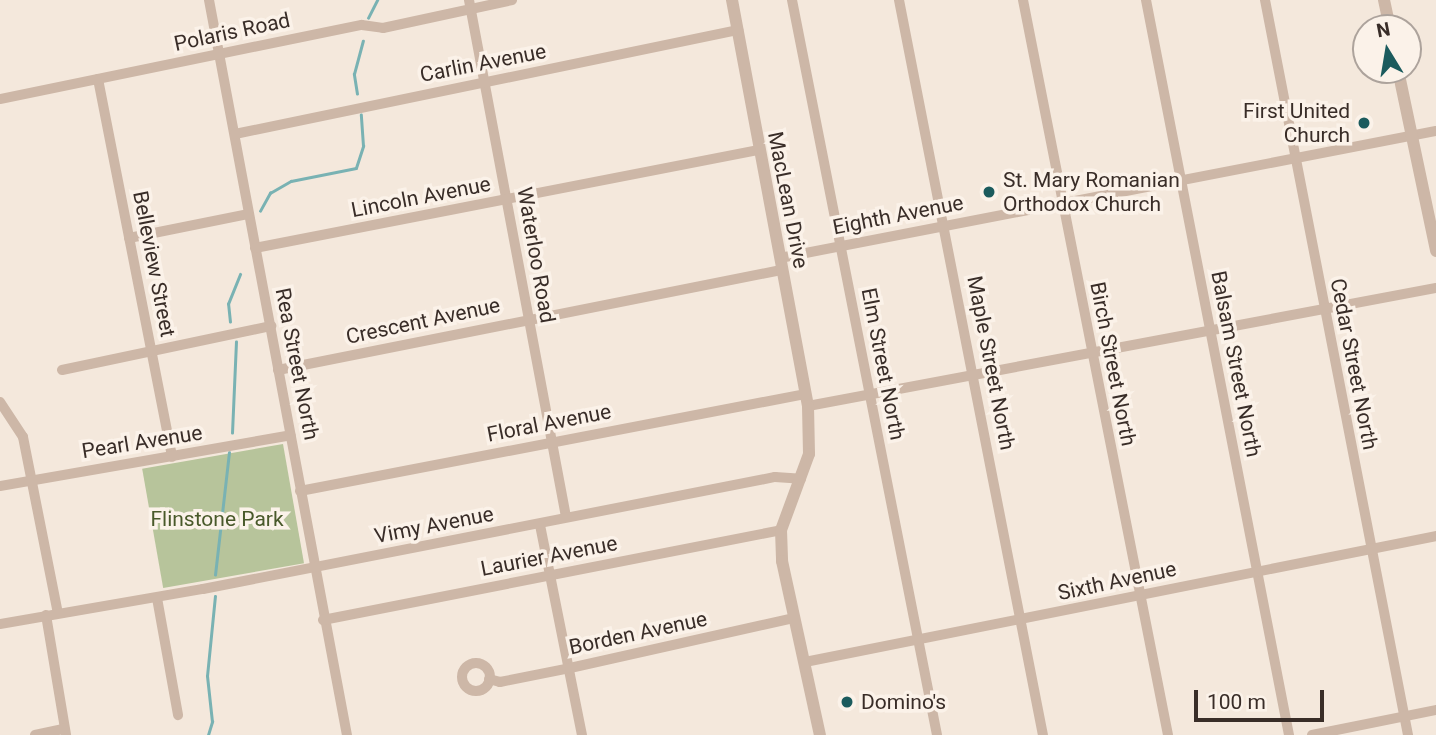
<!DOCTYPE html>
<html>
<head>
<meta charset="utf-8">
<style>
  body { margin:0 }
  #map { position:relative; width:1436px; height:735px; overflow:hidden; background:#f4e8dc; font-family:Roboto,sans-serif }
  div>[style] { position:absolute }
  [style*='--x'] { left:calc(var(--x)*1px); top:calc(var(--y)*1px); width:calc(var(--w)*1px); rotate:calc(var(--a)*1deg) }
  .green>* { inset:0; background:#b7c49b; transform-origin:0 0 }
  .stream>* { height:2.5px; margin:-1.25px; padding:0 1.25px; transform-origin:1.25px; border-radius:1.25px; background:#79b2b3 }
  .minor>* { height:10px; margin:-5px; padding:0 5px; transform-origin:5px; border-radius:5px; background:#cdb7a7 }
  .minor>.ring { margin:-5px; padding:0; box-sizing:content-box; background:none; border:10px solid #cdb7a7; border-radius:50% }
  .tertiary>* { height:12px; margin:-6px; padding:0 6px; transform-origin:6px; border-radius:6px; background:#cdb7a7 }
  .dots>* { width:19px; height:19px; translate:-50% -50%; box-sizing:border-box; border:4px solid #fbf2e9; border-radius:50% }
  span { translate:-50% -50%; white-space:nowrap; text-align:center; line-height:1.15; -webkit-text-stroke:7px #fbf2e9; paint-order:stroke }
  .street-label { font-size:21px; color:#392d28 }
  .poi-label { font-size:21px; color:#392d28 }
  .right { translate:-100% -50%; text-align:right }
  .left { translate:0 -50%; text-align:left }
  .park-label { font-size:21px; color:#49592a }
  .north { position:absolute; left:1352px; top:14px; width:70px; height:70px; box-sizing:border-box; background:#fbf2e9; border:2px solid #ada39c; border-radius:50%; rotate:349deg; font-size:19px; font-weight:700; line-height:28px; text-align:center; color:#392d28 }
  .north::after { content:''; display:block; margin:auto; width:24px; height:32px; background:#1b5b5d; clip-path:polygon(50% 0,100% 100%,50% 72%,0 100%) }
  .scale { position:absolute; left:1194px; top:690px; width:130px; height:32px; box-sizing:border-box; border:4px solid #392d28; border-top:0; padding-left:9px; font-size:21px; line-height:24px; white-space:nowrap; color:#392d28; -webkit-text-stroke:5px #fbf2e9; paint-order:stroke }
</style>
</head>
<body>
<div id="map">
  <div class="green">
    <i style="left:283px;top:444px;width:121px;height:143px;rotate:80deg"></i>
  </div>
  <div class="stream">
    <i style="--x:368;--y:18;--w:20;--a:-63"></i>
    <i style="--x:357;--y:94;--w:20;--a:-99"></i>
    <i style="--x:354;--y:74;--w:34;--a:-75"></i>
    <i style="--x:260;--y:211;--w:21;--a:-61"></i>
    <i style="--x:270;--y:193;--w:24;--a:-30"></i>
    <i style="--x:291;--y:181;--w:66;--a:-11.3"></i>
    <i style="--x:356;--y:168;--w:23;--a:-72"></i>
    <i style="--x:363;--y:146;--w:31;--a:-94"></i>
    <i style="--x:230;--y:322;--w:18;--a:-96"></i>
    <i style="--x:228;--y:304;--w:32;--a:-68"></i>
    <i style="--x:232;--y:433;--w:91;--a:-87.5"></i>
    <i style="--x:215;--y:575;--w:123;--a:-83.5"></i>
    <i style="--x:208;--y:735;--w:14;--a:-73"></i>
    <i style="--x:212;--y:722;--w:46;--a:-96.2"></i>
    <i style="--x:207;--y:676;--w:80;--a:-84.3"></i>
  </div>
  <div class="minor">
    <i style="--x:209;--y:0;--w:748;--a:79.37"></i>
    <i style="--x:469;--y:0;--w:526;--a:79.37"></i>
    <i style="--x:792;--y:0;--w:749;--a:78.84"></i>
    <i style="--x:899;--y:0;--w:749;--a:78.92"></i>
    <i style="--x:1023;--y:0;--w:749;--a:78.84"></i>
    <i style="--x:1146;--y:0;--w:749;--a:78.99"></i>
    <i style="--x:1265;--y:0;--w:749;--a:78.99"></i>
    <i style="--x:98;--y:79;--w:385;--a:78.9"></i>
    <i style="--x:0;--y:99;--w:369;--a:-11.6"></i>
    <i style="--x:362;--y:25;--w:21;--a:8"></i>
    <i style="--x:383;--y:28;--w:132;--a:-12.2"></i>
    <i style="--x:235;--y:134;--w:514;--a:-11.68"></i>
    <i style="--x:129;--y:238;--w:121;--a:-11.4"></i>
    <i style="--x:255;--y:248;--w:512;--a:-11.02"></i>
    <i style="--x:780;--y:258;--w:668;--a:-10.96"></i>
    <i style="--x:62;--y:370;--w:214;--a:-11.9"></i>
    <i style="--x:278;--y:370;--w:513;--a:-11.24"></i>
    <i style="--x:0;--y:402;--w:42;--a:56.7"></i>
    <i style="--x:23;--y:437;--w:179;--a:78.8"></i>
    <i style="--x:808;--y:406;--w:639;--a:-10.64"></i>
    <i style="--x:0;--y:486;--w:295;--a:-9.9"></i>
    <i style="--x:300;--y:491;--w:514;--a:-10.87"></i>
    <i style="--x:540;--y:525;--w:214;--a:78.7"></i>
    <i style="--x:157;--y:598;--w:119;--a:79.8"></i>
    <i style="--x:46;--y:615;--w:122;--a:80.5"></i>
    <i style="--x:323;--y:620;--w:467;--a:-11.1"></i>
    <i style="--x:0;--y:624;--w:206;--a:-9.8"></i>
    <i style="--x:203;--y:589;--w:583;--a:-11.08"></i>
    <i style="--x:775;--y:477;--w:26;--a:4"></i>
    <i style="--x:805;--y:662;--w:643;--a:-11.29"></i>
    <i class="ring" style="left:462px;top:663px;width:18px;height:18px"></i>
    <i style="--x:489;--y:679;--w:11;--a:15"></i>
    <i style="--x:500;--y:682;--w:71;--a:-11.3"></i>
    <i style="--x:570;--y:668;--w:230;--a:-12.6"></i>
    <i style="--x:35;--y:735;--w:30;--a:-12"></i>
    <i style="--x:1312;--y:735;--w:126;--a:-11.4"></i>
  </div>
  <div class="tertiary">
    <i style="--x:732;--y:0;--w:413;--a:79.4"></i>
    <i style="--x:808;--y:406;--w:48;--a:88.8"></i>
    <i style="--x:809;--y:454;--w:81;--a:110.2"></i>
    <i style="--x:781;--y:530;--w:31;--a:88"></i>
    <i style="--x:782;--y:561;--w:178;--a:77.7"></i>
    <i style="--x:1384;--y:0;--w:29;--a:78"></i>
    <i style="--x:1398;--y:70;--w:185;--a:78.1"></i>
  </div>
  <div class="dots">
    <i style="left:1364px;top:123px;background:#1b5b5d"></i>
    <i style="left:989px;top:192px;background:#1b5b5d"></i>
    <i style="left:847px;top:702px;background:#1b5b5d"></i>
  </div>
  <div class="street-label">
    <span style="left:232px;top:32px;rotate:-12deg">Polaris Road</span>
    <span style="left:483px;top:63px;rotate:-11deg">Carlin Avenue</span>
    <span style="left:421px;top:197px;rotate:-11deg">Lincoln Avenue</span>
    <span style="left:788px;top:200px;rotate:79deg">MacLean Drive</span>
    <span style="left:898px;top:215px;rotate:-11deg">Eighth Avenue</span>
    <span style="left:536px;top:255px;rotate:80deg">Waterloo Road</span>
    <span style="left:154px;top:264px;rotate:79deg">Belleview Street</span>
    <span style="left:423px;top:321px;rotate:-12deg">Crescent Avenue</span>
    <span style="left:991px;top:363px;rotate:79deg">Maple Street North</span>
    <span style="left:297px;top:364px;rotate:79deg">Rea Street North</span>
    <span style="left:883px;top:364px;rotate:79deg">Elm Street North</span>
    <span style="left:1113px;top:364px;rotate:79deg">Birch Street North</span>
    <span style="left:1236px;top:364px;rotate:79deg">Balsam Street North</span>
    <span style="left:1354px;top:364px;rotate:79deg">Cedar Street North</span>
    <span style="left:549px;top:423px;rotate:-11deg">Floral Avenue</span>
    <span style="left:142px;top:442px;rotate:-9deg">Pearl Avenue</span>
    <span style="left:434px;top:525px;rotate:-11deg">Vimy Avenue</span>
    <span style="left:549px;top:556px;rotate:-11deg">Laurier Avenue</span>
    <span style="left:1117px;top:581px;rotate:-12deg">Sixth Avenue</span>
    <span style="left:638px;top:633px;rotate:-12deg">Borden Avenue</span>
  </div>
  <div class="poi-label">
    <span class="right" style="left:1350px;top:123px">First United<br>Church</span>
    <span class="left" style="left:1003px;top:192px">St. Mary Romanian<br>Orthodox Church</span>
    <span class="left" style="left:861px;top:702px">Domino's</span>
  </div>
  <div class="park-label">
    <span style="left:217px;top:519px">Flinstone Park</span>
  </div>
  <div class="north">N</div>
  <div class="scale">100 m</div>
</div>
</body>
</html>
